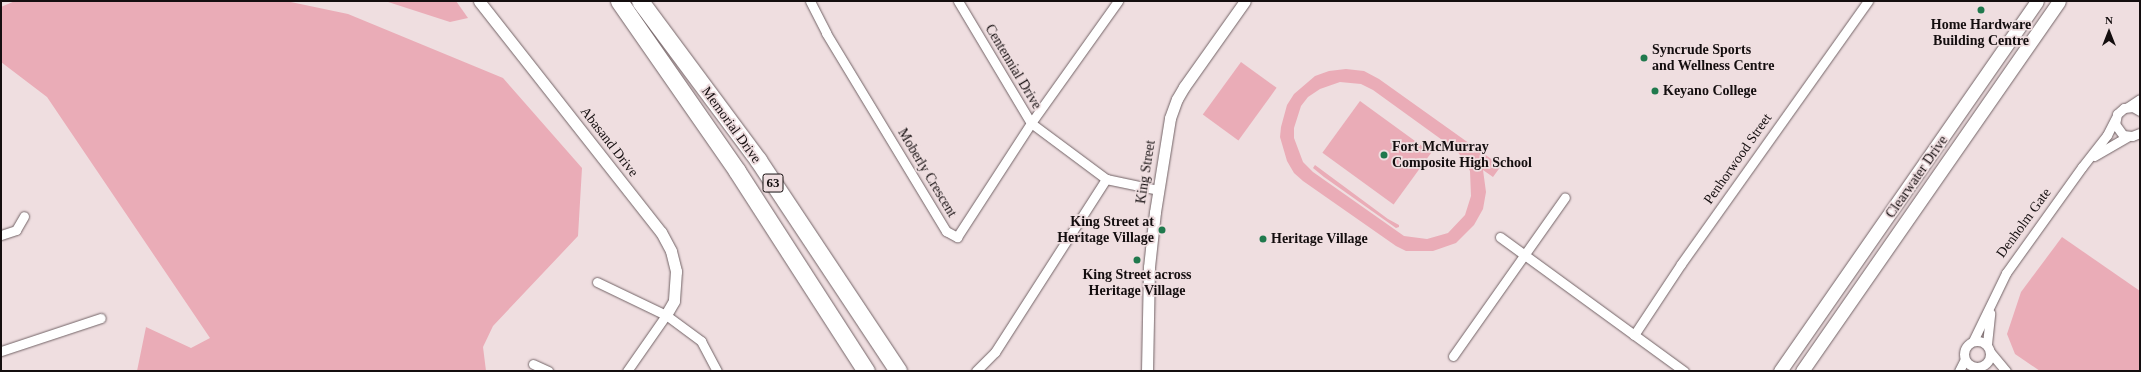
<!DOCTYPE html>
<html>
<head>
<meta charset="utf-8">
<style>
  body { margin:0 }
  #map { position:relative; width:2141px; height:372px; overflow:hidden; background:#efdee0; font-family:"Times New Roman",serif }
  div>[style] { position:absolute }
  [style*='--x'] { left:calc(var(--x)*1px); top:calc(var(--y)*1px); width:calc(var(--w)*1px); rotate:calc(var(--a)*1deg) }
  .green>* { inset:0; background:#eaacb7; transform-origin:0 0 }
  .roads { filter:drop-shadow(0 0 1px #726366) drop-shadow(0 0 1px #726366) }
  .minor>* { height:9px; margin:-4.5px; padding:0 4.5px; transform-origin:4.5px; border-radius:4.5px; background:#fff }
  .minor>.ring { margin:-4.5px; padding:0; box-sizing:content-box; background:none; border:9px solid #fff; border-radius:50% }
  .tertiary>* { height:11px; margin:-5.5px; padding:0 5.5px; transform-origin:5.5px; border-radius:5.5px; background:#fff }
  .secondary>* { height:13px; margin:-6.5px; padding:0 6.5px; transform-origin:6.5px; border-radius:6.5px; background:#fff }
  .motorway>* { height:17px; margin:-8.5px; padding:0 8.5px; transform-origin:8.5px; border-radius:8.5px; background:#fff }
  .dots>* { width:11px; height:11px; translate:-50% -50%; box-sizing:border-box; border:2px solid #efdee0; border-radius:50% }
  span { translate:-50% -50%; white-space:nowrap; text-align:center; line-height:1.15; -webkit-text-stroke:3.5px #efdee0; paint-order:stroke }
  .shield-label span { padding:1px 3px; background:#efdee0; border:1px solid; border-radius:3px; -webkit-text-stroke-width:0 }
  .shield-label { font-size:13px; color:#140e0f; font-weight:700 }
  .poi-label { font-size:14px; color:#140e0f; font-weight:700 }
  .left { translate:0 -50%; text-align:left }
  .right { translate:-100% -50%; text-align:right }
  .street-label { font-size:14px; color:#140e0f }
  .frame { position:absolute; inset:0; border:2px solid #140e0f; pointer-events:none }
  .north { position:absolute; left:2089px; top:12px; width:40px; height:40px; -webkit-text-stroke:3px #efdee0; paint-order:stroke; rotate:0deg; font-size:11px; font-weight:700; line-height:16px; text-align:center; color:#140e0f }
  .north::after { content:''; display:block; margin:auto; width:14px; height:18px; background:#140e0f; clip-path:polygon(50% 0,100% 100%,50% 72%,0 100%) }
</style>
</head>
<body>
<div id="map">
  <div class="green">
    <i style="clip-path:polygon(15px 1px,286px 1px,348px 14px,503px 78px,582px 168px,578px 236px,493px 326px,483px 347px,486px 371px,137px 371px,146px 327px,191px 348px,210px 338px,47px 97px,1px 62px,1px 7px)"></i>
    <i style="clip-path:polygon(385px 1px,456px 1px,468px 18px,450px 22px)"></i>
    <i style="left:1241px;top:62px;width:44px;height:65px;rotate:36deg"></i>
    <i style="clip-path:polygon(evenodd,1346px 69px,1364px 71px,1379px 79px,1501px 166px,1493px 177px,1483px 170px,1486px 192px,1483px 209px,1474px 225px,1456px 243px,1433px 251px,1406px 251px,1396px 246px,1303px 181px,1294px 173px,1287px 161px,1280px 137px,1281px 127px,1287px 105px,1294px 94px,1315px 76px,1329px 71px,1346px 69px,1340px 82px,1361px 84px,1373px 90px,1456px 150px,1464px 160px,1470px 171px,1471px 196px,1465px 215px,1448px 233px,1427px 239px,1404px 236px,1313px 172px,1303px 162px,1294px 138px,1294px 128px,1301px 106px,1308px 97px,1320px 89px,1340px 82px)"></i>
    <i style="left:1360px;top:101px;width:88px;height:64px;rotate:36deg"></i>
    <i style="clip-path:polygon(1315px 165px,1388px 219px,1399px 225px,1399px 227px,1396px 228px,1324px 177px,1313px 168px)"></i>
    <i style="clip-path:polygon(2062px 237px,2140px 291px,2140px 371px,2040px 371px,2015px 354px,2007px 334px,2021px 292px)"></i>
  </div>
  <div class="roads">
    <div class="minor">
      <i style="--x:810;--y:1;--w:36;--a:63"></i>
      <i style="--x:826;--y:33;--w:232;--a:58.8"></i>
      <i style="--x:946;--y:231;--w:13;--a:29"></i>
      <i style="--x:957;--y:237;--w:136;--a:-57"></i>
      <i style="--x:1031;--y:123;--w:150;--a:-54.5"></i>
      <i style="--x:958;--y:1;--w:142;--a:59.1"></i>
      <i style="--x:1031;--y:123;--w:94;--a:36.7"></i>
      <i style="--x:1106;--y:179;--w:53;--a:11.9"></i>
      <i style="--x:2128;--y:107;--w:14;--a:-34"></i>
      <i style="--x:2140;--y:111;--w:8;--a:-150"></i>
      <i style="--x:2133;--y:107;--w:9;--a:174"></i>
      <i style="--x:2124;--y:108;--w:9;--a:139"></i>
      <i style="--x:2117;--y:114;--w:10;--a:101"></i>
      <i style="--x:2115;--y:124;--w:14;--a:54"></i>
      <i style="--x:2123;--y:135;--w:9;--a:6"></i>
      <i style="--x:2132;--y:136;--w:9;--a:-21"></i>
      <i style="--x:2094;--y:156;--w:39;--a:-30"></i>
      <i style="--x:1;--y:235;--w:16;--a:-18"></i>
      <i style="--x:16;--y:230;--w:16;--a:-60"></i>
      <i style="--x:1500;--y:237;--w:228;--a:36.1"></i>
      <i style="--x:597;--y:282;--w:76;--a:25.6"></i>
      <i style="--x:666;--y:315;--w:44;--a:36.6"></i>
      <i style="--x:701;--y:341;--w:34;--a:62"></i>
      <i style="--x:1634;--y:335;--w:85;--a:-56.5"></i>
      <i style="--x:1681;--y:264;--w:323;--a:-54.6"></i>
      <i class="ring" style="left:1964px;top:341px;width:17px;height:17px"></i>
      <i style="--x:1973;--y:341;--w:76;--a:-64.1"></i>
      <i style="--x:2006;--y:273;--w:130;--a:-54.4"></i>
      <i style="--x:2082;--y:167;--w:41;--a:-52"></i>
      <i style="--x:2107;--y:135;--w:18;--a:-63"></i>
      <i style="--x:1987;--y:344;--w:31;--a:-84"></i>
      <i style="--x:1;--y:351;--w:105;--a:-18.3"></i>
      <i style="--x:1990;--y:352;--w:25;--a:50"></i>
      <i style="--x:1453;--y:356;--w:194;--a:-54.8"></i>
      <i style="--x:533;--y:364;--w:17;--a:25"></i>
      <i style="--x:627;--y:371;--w:68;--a:-55.1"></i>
      <i style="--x:976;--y:371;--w:27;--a:-45"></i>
      <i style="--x:995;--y:352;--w:206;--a:-57.3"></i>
      <i style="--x:1959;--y:371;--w:13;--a:-63"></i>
    </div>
    <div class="tertiary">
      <i style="--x:479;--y:1;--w:294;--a:51.8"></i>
      <i style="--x:661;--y:232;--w:21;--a:62"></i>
      <i style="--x:671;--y:251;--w:21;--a:76"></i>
      <i style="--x:676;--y:271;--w:30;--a:94"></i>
      <i style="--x:674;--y:301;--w:16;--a:120"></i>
      <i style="--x:1147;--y:371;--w:104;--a:-88.9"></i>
      <i style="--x:1149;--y:267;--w:55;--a:-83.8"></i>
      <i style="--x:1155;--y:212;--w:95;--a:-80.9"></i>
      <i style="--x:1170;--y:118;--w:20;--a:-70"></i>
      <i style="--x:1177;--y:99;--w:14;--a:-60"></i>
      <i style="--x:1184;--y:87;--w:105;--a:-54.7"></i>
    </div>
    <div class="secondary">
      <i style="--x:1780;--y:371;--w:450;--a:-55.2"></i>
      <i style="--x:1802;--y:371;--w:450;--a:-55.2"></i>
    </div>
    <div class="motorway">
      <i style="--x:619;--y:1;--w:207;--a:55.2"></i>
      <i style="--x:737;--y:171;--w:238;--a:57.2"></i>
      <i style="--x:640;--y:1;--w:198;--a:53.4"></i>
      <i style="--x:758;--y:160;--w:253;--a:56.4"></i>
    </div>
  </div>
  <div class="dots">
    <i style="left:1981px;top:10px;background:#20794d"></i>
    <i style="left:1644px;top:58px;background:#20794d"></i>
    <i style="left:1655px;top:91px;background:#20794d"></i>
    <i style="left:1384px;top:155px;background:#20794d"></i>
    <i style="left:1162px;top:230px;background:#20794d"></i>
    <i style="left:1263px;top:239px;background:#20794d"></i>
    <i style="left:1137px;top:260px;background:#20794d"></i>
  </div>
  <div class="shield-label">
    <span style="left:773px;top:183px">63</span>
  </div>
  <div class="poi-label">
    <span style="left:1981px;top:33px">Home Hardware<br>Building Centre</span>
    <span class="left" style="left:1652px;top:58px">Syncrude Sports<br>and Wellness Centre</span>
    <span class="left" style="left:1663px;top:91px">Keyano College</span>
    <span class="left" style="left:1392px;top:155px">Fort McMurray<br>Composite High School</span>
    <span class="right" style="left:1154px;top:230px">King Street at<br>Heritage Village</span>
    <span class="left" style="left:1271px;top:239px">Heritage Village</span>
    <span style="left:1137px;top:283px">King Street across<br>Heritage Village</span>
  </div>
  <div class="street-label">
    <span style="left:1013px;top:67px;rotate:59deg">Centennial Drive</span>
    <span style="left:731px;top:125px;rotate:54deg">Memorial Drive</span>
    <span style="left:609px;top:142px;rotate:52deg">Abasand Drive</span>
    <span style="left:1738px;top:159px;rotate:-55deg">Penhorwood Street</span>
    <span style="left:1146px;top:172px;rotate:-81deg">King Street</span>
    <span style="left:927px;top:173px;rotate:59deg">Moberly Crescent</span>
    <span style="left:1917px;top:177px;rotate:-55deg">Clearwater Drive</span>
    <span style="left:2024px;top:223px;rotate:-54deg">Denholm Gate</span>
  </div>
  <div class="frame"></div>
  <div class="north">N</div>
</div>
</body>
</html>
